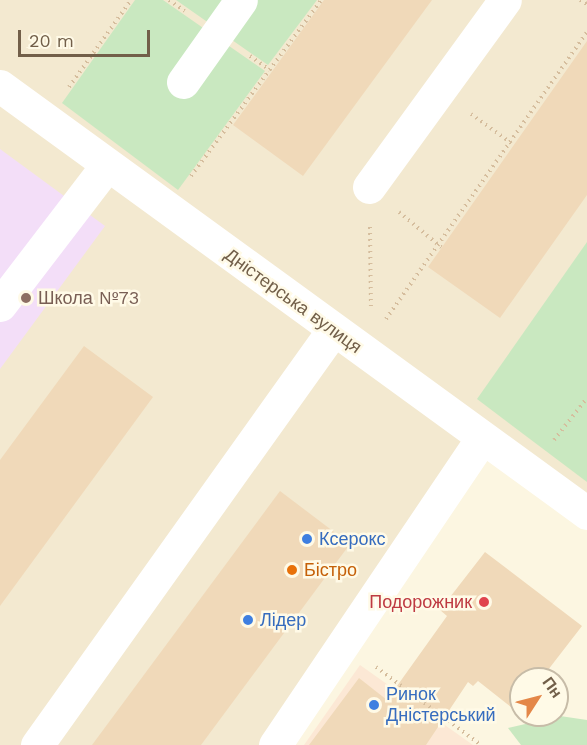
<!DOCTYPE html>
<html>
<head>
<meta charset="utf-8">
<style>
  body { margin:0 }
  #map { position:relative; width:587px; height:745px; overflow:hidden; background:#fcf6e1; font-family:"Work Sans",sans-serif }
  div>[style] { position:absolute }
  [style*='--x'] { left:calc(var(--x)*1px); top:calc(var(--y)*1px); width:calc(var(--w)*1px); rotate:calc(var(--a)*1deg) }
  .residential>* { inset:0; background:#f3e9d0 }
  .commercial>* { inset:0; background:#fce8d5 }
  .education>* { inset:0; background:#f3def8 }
  .green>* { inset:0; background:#c9e8c0 }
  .building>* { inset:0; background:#f0d9b9 }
  .path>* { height:4px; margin-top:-2px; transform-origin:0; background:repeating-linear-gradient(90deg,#d5bd9d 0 1.5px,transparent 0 6px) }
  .minor>* { height:33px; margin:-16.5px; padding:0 16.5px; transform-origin:16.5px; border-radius:16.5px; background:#fff }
  .dots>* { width:16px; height:16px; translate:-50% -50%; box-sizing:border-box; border:3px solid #fffae7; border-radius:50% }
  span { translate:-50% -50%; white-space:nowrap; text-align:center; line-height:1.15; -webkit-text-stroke:5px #fffae7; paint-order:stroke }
  .education-label { font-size:18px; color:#785e54 }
  .left { translate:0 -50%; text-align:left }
  .street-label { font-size:18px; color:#725f49 }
  .shop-label { font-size:18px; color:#366cbe }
  .food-label { font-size:18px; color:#c56008 }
  .health-label { font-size:18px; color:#be3a42 }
  .right { translate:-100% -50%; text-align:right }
  .north { position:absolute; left:509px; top:667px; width:60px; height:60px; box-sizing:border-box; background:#fffae7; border:2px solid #c7bca8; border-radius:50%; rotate:54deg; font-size:16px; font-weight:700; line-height:24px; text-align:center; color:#725f49 }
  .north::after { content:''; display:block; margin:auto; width:21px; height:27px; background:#e48748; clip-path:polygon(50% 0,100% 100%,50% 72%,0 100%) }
  .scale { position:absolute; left:18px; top:30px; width:132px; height:27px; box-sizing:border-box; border:3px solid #725f49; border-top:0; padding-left:8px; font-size:18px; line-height:21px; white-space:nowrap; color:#725f49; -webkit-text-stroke:4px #fffae7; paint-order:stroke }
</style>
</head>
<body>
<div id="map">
  <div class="residential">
    <i style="clip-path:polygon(0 0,587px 0,587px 503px,0 78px)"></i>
    <i style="clip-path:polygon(0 103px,483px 450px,273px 745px,0 745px)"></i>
  </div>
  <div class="commercial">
    <i style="clip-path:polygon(360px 665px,473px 745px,304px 745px)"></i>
  </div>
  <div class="education">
    <i style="clip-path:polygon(0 149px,105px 226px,0 369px)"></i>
  </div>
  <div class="green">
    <i style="clip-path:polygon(135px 0,163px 0,265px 71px,178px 190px,62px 103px)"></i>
    <i style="clip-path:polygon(176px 0,235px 0,216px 28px)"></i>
    <i style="clip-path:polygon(245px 0,317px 0,268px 65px,222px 33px)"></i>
    <i style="clip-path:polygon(587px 242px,587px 482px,477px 399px)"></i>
    <i style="clip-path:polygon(560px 716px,587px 720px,587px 745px,521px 745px,508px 728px)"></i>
  </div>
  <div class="building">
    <i style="clip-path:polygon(324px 0,432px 0,303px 176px,233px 125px)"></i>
    <i style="clip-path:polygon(587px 41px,587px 195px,500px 318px,428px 267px)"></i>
    <i style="clip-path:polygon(84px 346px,153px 397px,0 606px,0 460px)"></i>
    <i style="clip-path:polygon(280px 491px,350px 544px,201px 745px,92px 745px)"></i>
    <i style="clip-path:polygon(485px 552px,582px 626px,541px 679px,521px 679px,521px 705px,516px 711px,478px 681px,473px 686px,468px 682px,426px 745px,309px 745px,359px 678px,387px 700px,447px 616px,440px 610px)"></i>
  </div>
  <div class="path">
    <i style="--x:169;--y:0;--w:19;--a:35"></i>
    <i style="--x:580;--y:0;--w:8;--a:30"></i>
    <i style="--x:250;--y:56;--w:24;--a:35"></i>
    <i style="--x:69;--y:87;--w:107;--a:-54.5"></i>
    <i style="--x:471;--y:114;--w:53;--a:35.8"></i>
    <i style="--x:191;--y:176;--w:219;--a:-53.5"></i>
    <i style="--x:399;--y:212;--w:55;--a:39.8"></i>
    <i style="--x:370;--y:227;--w:79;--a:89.3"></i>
    <i style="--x:386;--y:319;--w:350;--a:-55"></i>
    <i style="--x:554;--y:440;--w:53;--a:-51.8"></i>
    <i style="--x:376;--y:667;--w:131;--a:36.6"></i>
  </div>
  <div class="minor">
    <i style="--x:183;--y:82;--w:100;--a:-54.7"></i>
    <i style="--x:0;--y:86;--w:726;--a:36.03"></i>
    <i style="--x:369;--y:187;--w:231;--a:-54"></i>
    <i style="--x:0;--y:305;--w:176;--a:-52.6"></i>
    <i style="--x:37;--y:745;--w:510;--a:-54.5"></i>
    <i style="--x:275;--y:745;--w:370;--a:-56"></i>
  </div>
  <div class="dots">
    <i style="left:26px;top:298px;background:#8d6e63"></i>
    <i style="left:307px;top:539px;background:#3f7fe0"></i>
    <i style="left:292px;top:570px;background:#e8710a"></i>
    <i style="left:484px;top:602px;background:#e0444e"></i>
    <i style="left:248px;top:620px;background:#3f7fe0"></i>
    <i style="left:374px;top:705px;background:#3f7fe0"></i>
  </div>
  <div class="education-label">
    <span class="left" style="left:38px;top:298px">Школа №73</span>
  </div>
  <div class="street-label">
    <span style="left:293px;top:301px;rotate:36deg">Дністерська вулиця</span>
  </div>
  <div class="shop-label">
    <span class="left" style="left:319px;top:539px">Ксерокс</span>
    <span class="left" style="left:260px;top:620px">Лідер</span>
    <span class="left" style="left:386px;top:705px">Ринок<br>Дністерський</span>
  </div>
  <div class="food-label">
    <span class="left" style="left:304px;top:570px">Бістро</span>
  </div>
  <div class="health-label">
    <span class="right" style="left:472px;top:602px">Подорожник</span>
  </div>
  <div class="north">Пн</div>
  <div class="scale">20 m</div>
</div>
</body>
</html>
